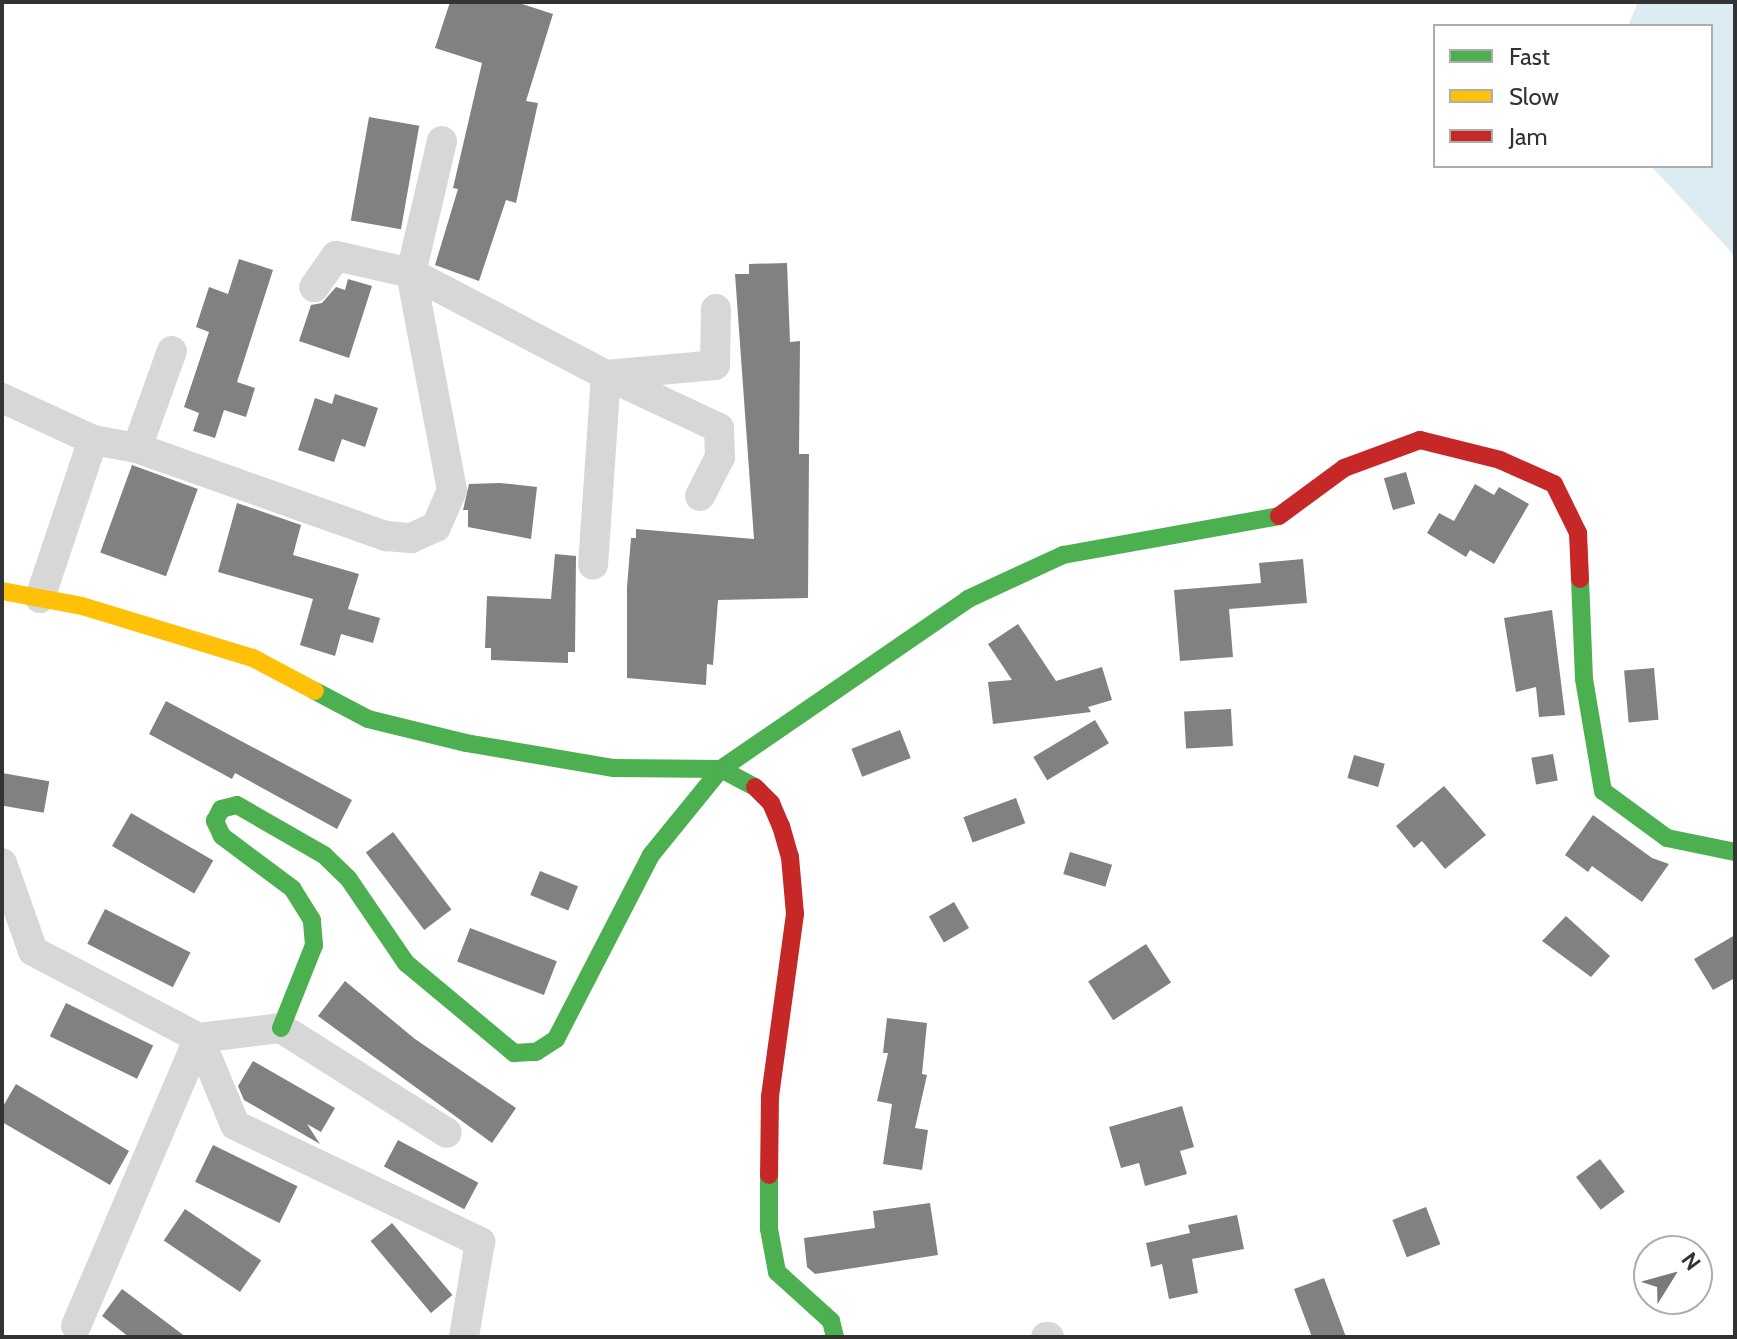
<!DOCTYPE html>
<html>
<head>
<meta charset="utf-8">
<style>
  body { margin:0 }
  #map { position:relative; width:1737px; height:1339px; overflow:hidden; background:#fff; font-family:Cabin,sans-serif }
  div>[style] { position:absolute }
  [style*='--x'] { left:calc(var(--x)*1px); top:calc(var(--y)*1px); width:calc(var(--w)*1px); rotate:calc(var(--a)*1deg) }
  .water>* { inset:0; background:#ddebf3 }
  .building>* { inset:0; background:#818181; transform-origin:0 0 }
  .street>* { height:30px; margin:-15px; padding:0 15px; transform-origin:15px; border-radius:15px; background:#d7d7d7 }
  .fast>* { height:18px; margin:-9px; padding:0 9px; transform-origin:9px; border-radius:9px; background:#4caf50 }
  .slow>* { height:18px; margin:-9px; padding:0 9px; transform-origin:9px; border-radius:9px; background:#ffc107 }
  .jam>* { height:18px; margin:-9px; padding:0 9px; transform-origin:9px; border-radius:9px; background:#c62828 }
  span { translate:-50% -50%; white-space:nowrap; text-align:center; line-height:1.15; -webkit-text-stroke:8px #fff; paint-order:stroke }
  .frame { position:absolute; inset:0; border:4px solid #333; pointer-events:none }
  .legend { position:absolute; left:1433px; top:24px; width:280px; height:144px; box-sizing:border-box; background:#fff; border:2px solid #adadad; margin:0; padding:10px 14px; list-style:none; font-size:24px; color:#333 }
  .legend li { display:flex; align-items:center; gap:16px; height:40px }
  .legend b { width:40px; border:2px solid #adadad }
  .north { position:absolute; left:1633px; top:1235px; width:80px; height:80px; box-sizing:border-box; background:#fff; border:2px solid #adadad; border-radius:50%; rotate:53deg; font-size:22px; font-weight:700; line-height:32px; text-align:center; color:#333 }
  .north::after { content:''; display:block; margin:auto; width:28px; height:36px; background:#7a7a7a; clip-path:polygon(50% 0,100% 100%,50% 72%,0 100%) }
</style>
</head>
<body>
<div id="map">
  <div class="water">
    <i style="clip-path:polygon(1638px 2px,1735px 2px,1735px 256px,1651px 166px,1711px 166px,1711px 26px,1628px 26px)"></i>
  </div>
  <div class="building">
    <i style="clip-path:polygon(450px 2px,516px 2px,553px 14px,526px 101px,538px 103px,516px 203px,506px 200px,479px 281px,435px 265px,458px 189px,453px 188px,482px 63px,435px 48px)"></i>
    <i style="left:369px;top:117px;width:51px;height:105px;rotate:10deg"></i>
    <i style="clip-path:polygon(239px 259px,273px 270px,237px 382px,255px 388px,246px 417px,224px 410px,215px 438px,193px 431px,199px 413px,184px 407px,209px 332px,196px 327px,209px 287px,228px 294px)"></i>
    <i style="clip-path:polygon(787px 263px,790px 342px,800px 341px,799px 454px,809px 454px,808px 598px,718px 600px,713px 665px,707px 664px,706px 685px,627px 678px,627px 587px,631px 538px,636px 538px,636px 529px,754px 539px,735px 274px,749px 274px,749px 264px)"></i>
    <i style="clip-path:polygon(348px 279px,372px 286px,349px 358px,299px 341px,311px 305px,322px 303px,336px 287px,345px 290px)"></i>
    <i style="clip-path:polygon(335px 394px,378px 408px,365px 447px,342px 439px,334px 462px,298px 450px,315px 398px,332px 404px)"></i>
    <i style="left:132px;top:465px;width:70px;height:93px;rotate:20deg"></i>
    <i style="left:1406px;top:472px;width:33px;height:23px;rotate:74deg"></i>
    <i style="clip-path:polygon(500px 483px,537px 487px,531px 539px,468px 527px,468px 510px,463px 510px,469px 484px)"></i>
    <i style="clip-path:polygon(1475px 484px,1494px 495px,1499px 487px,1529px 504px,1494px 564px,1470px 550px,1466px 557px,1427px 533px,1439px 513px,1454px 521px)"></i>
    <i style="clip-path:polygon(237px 503px,301px 525px,293px 555px,359px 574px,348px 609px,380px 618px,373px 643px,341px 634px,335px 656px,300px 645px,313px 599px,218px 572px)"></i>
    <i style="clip-path:polygon(555px 554px,576px 556px,575px 652px,568px 652px,568px 663px,491px 660px,491px 648px,485px 648px,487px 596px,551px 599px)"></i>
    <i style="clip-path:polygon(1303px 559px,1307px 603px,1229px 609px,1233px 657px,1180px 661px,1174px 590px,1261px 583px,1259px 563px)"></i>
    <i style="clip-path:polygon(1552px 610px,1565px 715px,1539px 717px,1536px 687px,1516px 692px,1504px 618px)"></i>
    <i style="clip-path:polygon(1018px 624px,1056px 681px,1102px 667px,1112px 700px,1088px 707px,1091px 712px,993px 724px,988px 682px,1012px 680px,988px 644px)"></i>
    <i style="left:1654px;top:668px;width:52px;height:30px;rotate:85deg"></i>
    <i style="clip-path:polygon(166px 701px,352px 800px,337px 829px,235px 773px,232px 779px,149px 734px)"></i>
    <i style="left:1231px;top:709px;width:37px;height:47px;rotate:87deg"></i>
    <i style="left:1095px;top:720px;width:27px;height:72px;rotate:59deg"></i>
    <i style="left:900px;top:730px;width:30px;height:52px;rotate:69deg"></i>
    <i style="left:1553px;top:754px;width:27px;height:22px;rotate:80deg"></i>
    <i style="left:1354px;top:755px;width:32px;height:24px;rotate:16deg"></i>
    <i style="left:2px;top:773px;width:48px;height:32px;rotate:10deg"></i>
    <i style="clip-path:polygon(1444px 786px,1486px 835px,1445px 869px,1422px 841px,1414px 848px,1396px 826px)"></i>
    <i style="left:1016px;top:798px;width:27px;height:56px;rotate:70deg"></i>
    <i style="left:131px;top:813px;width:95px;height:38px;rotate:30deg"></i>
    <i style="clip-path:polygon(1593px 815px,1652px 858px,1669px 864px,1642px 902px,1592px 866px,1588px 872px,1565px 855px)"></i>
    <i style="left:393px;top:832px;width:97px;height:34px;rotate:53deg"></i>
    <i style="left:1070px;top:852px;width:44px;height:23px;rotate:17deg"></i>
    <i style="left:540px;top:871px;width:41px;height:26px;rotate:22deg"></i>
    <i style="left:954px;top:902px;width:30px;height:29px;rotate:60deg"></i>
    <i style="left:105px;top:909px;width:96px;height:39px;rotate:27deg"></i>
    <i style="clip-path:polygon(1566px 916px,1610px 956px,1591px 977px,1542px 941px)"></i>
    <i style="left:470px;top:928px;width:93px;height:36px;rotate:21deg"></i>
    <i style="clip-path:polygon(1735px 935px,1735px 978px,1713px 990px,1694px 959px)"></i>
    <i style="left:1146px;top:944px;width:46px;height:69px;rotate:57deg"></i>
    <i style="clip-path:polygon(345px 981px,415px 1039px,516px 1108px,492px 1143px,318px 1016px)"></i>
    <i style="left:66px;top:1003px;width:97px;height:37px;rotate:26deg"></i>
    <i style="clip-path:polygon(887px 1018px,927px 1023px,922px 1074px,927px 1075px,915px 1128px,928px 1130px,922px 1170px,883px 1164px,892px 1104px,877px 1101px,888px 1053px,883px 1053px)"></i>
    <i style="clip-path:polygon(253px 1061px,335px 1108px,321px 1132px,307px 1124px,320px 1144px,244px 1100px,238px 1086px)"></i>
    <i style="clip-path:polygon(16px 1084px,129px 1151px,110px 1185px,2px 1122px,2px 1108px)"></i>
    <i style="clip-path:polygon(1182px 1106px,1194px 1147px,1180px 1151px,1187px 1174px,1145px 1186px,1139px 1163px,1121px 1168px,1109px 1127px)"></i>
    <i style="left:398px;top:1140px;width:91px;height:30px;rotate:28deg"></i>
    <i style="left:213px;top:1145px;width:94px;height:41px;rotate:26deg"></i>
    <i style="left:1600px;top:1159px;width:41px;height:30px;rotate:53deg"></i>
    <i style="clip-path:polygon(930px 1203px,938px 1255px,815px 1274px,807px 1267px,804px 1238px,875px 1228px,873px 1211px)"></i>
    <i style="left:1426px;top:1207px;width:40px;height:36px;rotate:69deg"></i>
    <i style="left:185px;top:1209px;width:92px;height:38px;rotate:34deg"></i>
    <i style="clip-path:polygon(1237px 1215px,1244px 1249px,1192px 1259px,1198px 1293px,1169px 1299px,1162px 1264px,1151px 1267px,1146px 1243px,1190px 1233px,1188px 1225px)"></i>
    <i style="left:392px;top:1223px;width:94px;height:28px;rotate:50deg"></i>
    <i style="clip-path:polygon(1324px 1278px,1346px 1337px,1312px 1337px,1294px 1289px)"></i>
    <i style="clip-path:polygon(122px 1289px,186px 1337px,129px 1337px,102px 1316px)"></i>
  </div>
  <div class="street">
    <i style="--x:442;--y:141;--w:136;--a:103.2"></i>
    <i style="--x:411;--y:273;--w:220;--a:27.6"></i>
    <i style="--x:606;--y:375;--w:190;--a:93.9"></i>
    <i style="--x:2;--y:398;--w:100;--a:24.8"></i>
    <i style="--x:137;--y:448;--w:264;--a:19.5"></i>
    <i style="--x:386;--y:536;--w:25;--a:5"></i>
    <i style="--x:411;--y:538;--w:27;--a:-24"></i>
    <i style="--x:436;--y:527;--w:40;--a:-66.6"></i>
    <i style="--x:452;--y:490;--w:221;--a:-100.7"></i>
    <i style="--x:411;--y:273;--w:77;--a:-167.2"></i>
    <i style="--x:336;--y:256;--w:38;--a:125"></i>
    <i style="--x:700;--y:496;--w:44;--a:-62.9"></i>
    <i style="--x:720;--y:457;--w:29;--a:-92"></i>
    <i style="--x:719;--y:428;--w:125;--a:-154.9"></i>
    <i style="--x:606;--y:375;--w:109;--a:-5.2"></i>
    <i style="--x:715;--y:365;--w:56;--a:-89"></i>
    <i style="--x:40;--y:598;--w:167;--a:-71.5"></i>
    <i style="--x:93;--y:440;--w:45;--a:10.3"></i>
    <i style="--x:137;--y:448;--w:103;--a:-70.2"></i>
    <i style="--x:2;--y:863;--w:93;--a:70.6"></i>
    <i style="--x:33;--y:951;--w:187;--a:27.7"></i>
    <i style="--x:199;--y:1038;--w:94;--a:67.5"></i>
    <i style="--x:235;--y:1125;--w:272;--a:25.5"></i>
    <i style="--x:480;--y:1242;--w:96;--a:99.6"></i>
    <i style="--x:76;--y:1326;--w:313;--a:-66.9"></i>
    <i style="--x:199;--y:1038;--w:83;--a:-7"></i>
    <i style="--x:281;--y:1028;--w:196;--a:32.3"></i>
    <i style="--x:1046;--y:1337;--w:3;--a:0"></i>
  </div>
  <div class="fast">
    <i style="--x:1580;--y:579;--w:100;--a:87.7"></i>
    <i style="--x:1584;--y:679;--w:114;--a:80.4"></i>
    <i style="--x:1603;--y:791;--w:79;--a:36.3"></i>
    <i style="--x:1667;--y:838;--w:69;--a:11.6"></i>
    <i style="--x:315;--y:691;--w:60;--a:27.8"></i>
    <i style="--x:368;--y:719;--w:101;--a:13.8"></i>
    <i style="--x:466;--y:743;--w:150;--a:9.6"></i>
    <i style="--x:614;--y:768;--w:107;--a:0.5"></i>
    <i style="--x:721;--y:769;--w:300;--a:-34.5"></i>
    <i style="--x:968;--y:599;--w:105;--a:-24.9"></i>
    <i style="--x:1063;--y:555;--w:219;--a:-10.2"></i>
    <i style="--x:281;--y:1028;--w:89;--a:-68.3"></i>
    <i style="--x:314;--y:945;--w:25;--a:-95"></i>
    <i style="--x:312;--y:920;--w:36;--a:-122"></i>
    <i style="--x:293;--y:889;--w:89;--a:-143.3"></i>
    <i style="--x:222;--y:836;--w:17;--a:-115"></i>
    <i style="--x:215;--y:821;--w:13;--a:-63"></i>
    <i style="--x:221;--y:809;--w:16;--a:-14"></i>
    <i style="--x:237;--y:805;--w:100;--a:29.9"></i>
    <i style="--x:324;--y:855;--w:33;--a:44"></i>
    <i style="--x:348;--y:878;--w:103;--a:55.7"></i>
    <i style="--x:406;--y:963;--w:141;--a:39.8"></i>
    <i style="--x:514;--y:1053;--w:22;--a:-3"></i>
    <i style="--x:536;--y:1052;--w:24;--a:-33"></i>
    <i style="--x:556;--y:1039;--w:207;--a:-62.7"></i>
    <i style="--x:651;--y:855;--w:111;--a:-50.9"></i>
    <i style="--x:721;--y:769;--w:38;--a:28"></i>
    <i style="--x:769;--y:1175;--w:54;--a:90"></i>
    <i style="--x:769;--y:1229;--w:44;--a:79.5"></i>
    <i style="--x:777;--y:1272;--w:73;--a:42.2"></i>
    <i style="--x:831;--y:1321;--w:16;--a:76"></i>
  </div>
  <div class="slow">
    <i style="--x:2;--y:591;--w:81;--a:10.6"></i>
    <i style="--x:82;--y:606;--w:179;--a:16.9"></i>
    <i style="--x:253;--y:658;--w:70;--a:28"></i>
  </div>
  <div class="jam">
    <i style="--x:1279;--y:516;--w:81;--a:-36.4"></i>
    <i style="--x:1344;--y:468;--w:81;--a:-20.2"></i>
    <i style="--x:1420;--y:440;--w:82;--a:14"></i>
    <i style="--x:1500;--y:460;--w:59;--a:24"></i>
    <i style="--x:1554;--y:484;--w:55;--a:63.9"></i>
    <i style="--x:1578;--y:533;--w:46;--a:87.5"></i>
    <i style="--x:755;--y:787;--w:23;--a:45"></i>
    <i style="--x:771;--y:803;--w:25;--a:67"></i>
    <i style="--x:781;--y:826;--w:32;--a:74"></i>
    <i style="--x:790;--y:857;--w:57;--a:85"></i>
    <i style="--x:795;--y:914;--w:184;--a:97.8"></i>
    <i style="--x:770;--y:1096;--w:79;--a:90.7"></i>
  </div>
  <div class="frame"></div>
  <ul class="legend">
  <li><b style="height:10px;background:#4caf50"></b>Fast</li>
  <li><b style="height:10px;background:#ffc107"></b>Slow</li>
  <li><b style="height:10px;background:#c62828"></b>Jam</li>
  </ul>
  <div class="north">N</div>
</div>
</body>
</html>
